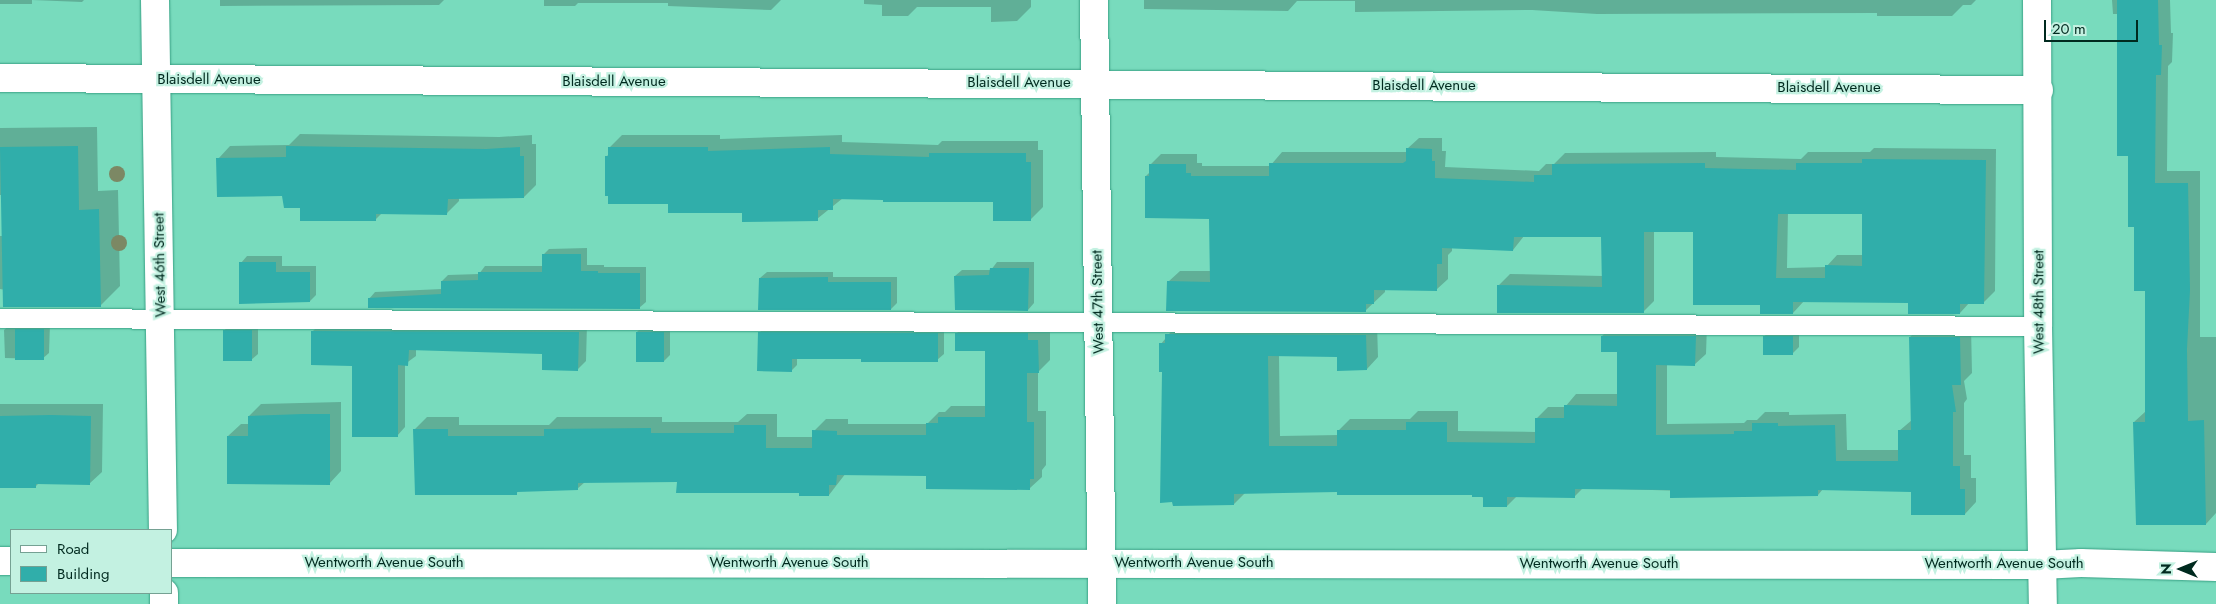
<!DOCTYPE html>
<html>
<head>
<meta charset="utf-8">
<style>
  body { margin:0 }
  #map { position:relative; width:2216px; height:604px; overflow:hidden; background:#78dbbd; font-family:Jost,sans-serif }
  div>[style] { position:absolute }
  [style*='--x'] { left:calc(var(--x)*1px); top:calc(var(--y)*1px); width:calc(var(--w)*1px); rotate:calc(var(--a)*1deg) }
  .shadow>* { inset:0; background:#0003; transform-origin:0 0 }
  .building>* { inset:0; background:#30aeaa; transform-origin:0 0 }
  .roads { filter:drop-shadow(0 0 1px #38a084) drop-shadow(0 0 1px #38a084) }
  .lane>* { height:19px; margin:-9.5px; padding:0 9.5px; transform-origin:9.5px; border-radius:9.5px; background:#fff }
  .street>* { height:28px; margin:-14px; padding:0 14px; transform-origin:14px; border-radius:14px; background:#fff }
  .secondary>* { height:28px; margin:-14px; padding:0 14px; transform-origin:14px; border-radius:14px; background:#fff }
  .trees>* { width:16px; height:16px; margin:-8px; border-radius:50%; background:#7c8864 }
  span { translate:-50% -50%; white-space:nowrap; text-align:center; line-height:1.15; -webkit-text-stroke:4.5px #c3f1e1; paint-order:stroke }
  .street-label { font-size:15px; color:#002a1f }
  .legend { position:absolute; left:10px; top:529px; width:162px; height:65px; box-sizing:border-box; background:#c3f1e1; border:1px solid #75a193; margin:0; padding:6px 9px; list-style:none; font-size:15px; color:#002a1f }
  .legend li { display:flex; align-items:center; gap:10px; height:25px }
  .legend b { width:25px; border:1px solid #75a193 }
  .north { position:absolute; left:2156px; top:544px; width:50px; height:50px; -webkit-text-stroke:4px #c3f1e1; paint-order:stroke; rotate:270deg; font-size:14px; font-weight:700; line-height:20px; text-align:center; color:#002a1f }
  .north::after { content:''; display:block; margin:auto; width:18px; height:22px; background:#002a1f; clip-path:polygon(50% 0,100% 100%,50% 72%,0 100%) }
  .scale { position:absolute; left:2044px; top:20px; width:94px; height:22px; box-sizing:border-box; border:2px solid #002a1f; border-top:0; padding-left:6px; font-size:15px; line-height:18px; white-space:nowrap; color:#002a1f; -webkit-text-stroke:4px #c3f1e1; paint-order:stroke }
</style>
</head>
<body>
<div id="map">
  <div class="shadow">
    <i style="left:0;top:0;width:32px;height:4px"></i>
    <i style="clip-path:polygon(32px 0,84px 0,82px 2px)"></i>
    <i style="clip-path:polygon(220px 0,444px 0,439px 5px,220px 6px)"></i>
    <i style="clip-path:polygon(544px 0,781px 0,771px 10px,668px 6px,668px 3px,578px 3px,575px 6px,544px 6px)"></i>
    <i style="clip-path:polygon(864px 0,1031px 0,1031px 7px,1017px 21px,991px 22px,991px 7px,917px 7px,908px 16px,882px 16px,882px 5px,864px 4px)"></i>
    <i style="clip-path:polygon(1144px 0,1976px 0,1971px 5px,1963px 5px,1952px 16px,1877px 16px,1877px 13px,1597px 14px,1532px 10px,1355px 12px,1355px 1px,1297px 1px,1288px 11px,1144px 9px)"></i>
    <i style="clip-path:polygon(2112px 0,2170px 0,2171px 33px,2173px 33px,2172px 62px,2168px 66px,2167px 171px,2200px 171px,2200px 337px,2216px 337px,2216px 513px,2206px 524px,2134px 422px,2146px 411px,2146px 289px,2135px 226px,2118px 14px,2113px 14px)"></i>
    <i style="clip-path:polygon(97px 127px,98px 191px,118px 190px,120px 286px,100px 306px,0 289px,0 236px,3px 236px,2px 195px,0 195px,0 128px)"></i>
    <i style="clip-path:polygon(300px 134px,499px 137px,532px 135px,532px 144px,536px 144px,536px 185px,524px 197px,459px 198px,459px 201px,447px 213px,382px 213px,375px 220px,302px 207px,218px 159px,230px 146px,289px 145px)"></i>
    <i style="clip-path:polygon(622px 135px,720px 135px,720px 139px,842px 135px,842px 142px,938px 145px,942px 141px,1038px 141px,1038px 150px,1043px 150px,1043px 207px,1031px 219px,994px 201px,843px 198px,817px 219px,669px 202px,606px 157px,609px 154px,609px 148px)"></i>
    <i style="clip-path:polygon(evenodd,1419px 138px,1442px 138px,1442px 151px,1446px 151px,1445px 167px,1539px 171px,1546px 164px,1554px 164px,1565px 153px,1716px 152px,1716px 157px,1801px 159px,1808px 152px,1870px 152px,1874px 148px,1996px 149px,1995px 291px,1984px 302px,1970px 302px,1960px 313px,1909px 302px,1804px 301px,1793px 313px,1761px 304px,1695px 230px,1654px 231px,1654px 301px,1643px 312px,1499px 285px,1510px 274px,1603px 276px,1602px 236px,1524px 236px,1513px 250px,1452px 247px,1452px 251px,1448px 255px,1448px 279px,1436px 290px,1385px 289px,1385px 292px,1365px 311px,1168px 282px,1180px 271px,1211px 271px,1211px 217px,1146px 176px,1150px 172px,1150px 165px,1161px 154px,1197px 154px,1197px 163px,1202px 163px,1202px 166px,1270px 166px,1282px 152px,1407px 152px,1407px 149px,1419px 138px,1788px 212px,1863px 212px,1863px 255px,1837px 255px,1826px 267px,1787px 268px,1788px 212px)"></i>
    <i style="clip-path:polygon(587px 248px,587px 265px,604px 265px,604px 267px,646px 267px,646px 302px,639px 308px,369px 299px,375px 292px,442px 289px,442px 281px,448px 275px,479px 274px,485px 266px,543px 266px,543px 255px,549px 249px)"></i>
    <i style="clip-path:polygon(247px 256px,282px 256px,282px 266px,316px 266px,316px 295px,310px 301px,241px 263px)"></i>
    <i style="clip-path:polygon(997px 262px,1034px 262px,1034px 303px,1028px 310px,955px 276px,962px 270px,991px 270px)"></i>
    <i style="clip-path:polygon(767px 272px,833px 272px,833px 277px,897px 277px,897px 303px,891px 309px,760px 278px)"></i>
    <i style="clip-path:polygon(968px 322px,1050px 328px,1050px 360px,1038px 372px,1038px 411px,1046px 411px,1046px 465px,1042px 470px,1042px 477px,1030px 488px,928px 474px,846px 473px,829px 495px,678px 481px,585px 482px,577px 489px,519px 490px,516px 494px,415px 429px,427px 417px,459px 417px,459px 425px,549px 425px,557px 417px,662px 417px,662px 422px,738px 422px,747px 414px,777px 414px,777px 437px,814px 437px,814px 431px,826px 419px,848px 419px,848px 424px,927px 424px,939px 412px,945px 412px,951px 406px,987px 406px,987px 350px,956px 334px)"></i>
    <i style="clip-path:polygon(321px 323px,587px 324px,586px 361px,578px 369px,543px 353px,416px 349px,416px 356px,405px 364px,405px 427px,397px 436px,353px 365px,313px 331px)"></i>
    <i style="clip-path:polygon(1178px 323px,1377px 324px,1378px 357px,1367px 369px,1338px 355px,1279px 355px,1280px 436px,1339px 435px,1339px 430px,1350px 419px,1410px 419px,1418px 411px,1458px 411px,1458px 431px,1536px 432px,1536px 419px,1548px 407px,1565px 407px,1576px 394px,1618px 394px,1618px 350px,1602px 336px,1614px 325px,1707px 325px,1706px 354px,1694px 365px,1667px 364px,1667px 424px,1744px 423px,1747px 420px,1757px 420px,1765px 412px,1789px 412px,1789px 415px,1846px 414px,1847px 450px,1899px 450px,1899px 431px,1912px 420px,1910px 337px,1921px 326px,1971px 326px,1972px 373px,1964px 381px,1967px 399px,1964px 403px,1964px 455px,1971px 455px,1971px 478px,1976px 478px,1976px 502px,1965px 514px,1912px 491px,1823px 489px,1818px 495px,1583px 488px,1574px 497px,1517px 496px,1507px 506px,1473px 494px,1339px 491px,1246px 492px,1234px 504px,1164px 371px,1161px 344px)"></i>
    <i style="clip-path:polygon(11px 324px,50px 324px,49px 353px,42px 359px,5px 358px,4px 330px)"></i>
    <i style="clip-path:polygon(230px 324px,258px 325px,258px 354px,251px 360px,224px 331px)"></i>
    <i style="clip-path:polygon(643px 326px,670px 326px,670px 355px,664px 361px,637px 332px)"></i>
    <i style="clip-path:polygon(765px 327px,944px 327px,944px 354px,937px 360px,862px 357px,797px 358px,797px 365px,791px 371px,759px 333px)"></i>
    <i style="clip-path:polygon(1770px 330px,1799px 331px,1799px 347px,1793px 353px,1764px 337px)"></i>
    <i style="clip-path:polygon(341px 402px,341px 471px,329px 484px,228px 436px,241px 424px,249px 424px,249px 416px,261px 404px)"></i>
    <i style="clip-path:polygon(0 404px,103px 404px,102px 472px,89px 484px,39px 483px,35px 487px,0 487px)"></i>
  </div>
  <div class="building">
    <i style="clip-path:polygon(2117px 0,2158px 0,2159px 45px,2162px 45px,2161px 75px,2156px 75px,2155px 183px,2188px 183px,2190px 290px,2187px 349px,2188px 421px,2204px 420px,2206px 525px,2136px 525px,2133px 422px,2145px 422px,2145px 291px,2134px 291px,2134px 227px,2128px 227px,2128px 156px,2117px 156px)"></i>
    <i style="clip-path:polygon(78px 146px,79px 210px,99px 209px,101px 307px,3px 307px,0 147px)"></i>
    <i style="clip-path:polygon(286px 146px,486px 149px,520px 147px,520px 156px,524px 156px,524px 198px,448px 199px,447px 215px,376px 214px,376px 221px,300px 221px,300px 208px,284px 208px,282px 196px,217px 197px,216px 158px,286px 157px)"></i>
    <i style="clip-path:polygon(608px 147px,708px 147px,708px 151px,830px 147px,830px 154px,929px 157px,929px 153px,1026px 153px,1026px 162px,1031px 162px,1031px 221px,993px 221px,993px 202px,883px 202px,883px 200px,833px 199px,833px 210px,818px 210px,818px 221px,742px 222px,742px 213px,668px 213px,668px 204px,608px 204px,608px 196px,605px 196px,605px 156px,608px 156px)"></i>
    <i style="clip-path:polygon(evenodd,1406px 148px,1432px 149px,1432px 161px,1435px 161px,1435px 178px,1534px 182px,1534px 175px,1552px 175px,1552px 164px,1705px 163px,1705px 168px,1796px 170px,1796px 163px,1862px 163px,1862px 159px,1986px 160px,1984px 304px,1960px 304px,1960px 314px,1908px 314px,1908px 303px,1793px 302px,1793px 314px,1760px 314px,1760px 305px,1693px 305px,1693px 232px,1644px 232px,1644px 313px,1497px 313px,1497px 285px,1602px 287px,1601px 237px,1514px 237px,1513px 251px,1442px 248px,1442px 264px,1437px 264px,1437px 291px,1374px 290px,1374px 304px,1366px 304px,1366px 312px,1166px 311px,1167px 281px,1210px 282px,1209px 219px,1145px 218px,1145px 176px,1149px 176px,1149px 164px,1186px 164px,1186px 173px,1191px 173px,1191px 176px,1269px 176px,1269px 163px,1403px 163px,1406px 161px,1406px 148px,1778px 214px,1862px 214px,1862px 266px,1825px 265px,1825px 278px,1776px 278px,1778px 214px)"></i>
    <i style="clip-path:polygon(542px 254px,581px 254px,581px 271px,598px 271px,598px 273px,640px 273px,640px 309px,368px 308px,368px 298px,441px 294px,441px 281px,478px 280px,478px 272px,542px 272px)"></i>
    <i style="clip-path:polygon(239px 262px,276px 262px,276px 272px,310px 272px,310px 302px,239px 304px)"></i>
    <i style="clip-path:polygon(990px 268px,1029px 268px,1028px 311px,955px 310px,954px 276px,989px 275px)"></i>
    <i style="clip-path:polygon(828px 277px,828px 282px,891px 282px,891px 310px,758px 310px,759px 278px)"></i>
    <i style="left:15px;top:329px;width:29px;height:31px"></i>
    <i style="left:223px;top:330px;width:29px;height:31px"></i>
    <i style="clip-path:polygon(311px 331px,579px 332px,578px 371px,542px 370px,542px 354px,409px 350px,408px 366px,398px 365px,398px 437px,352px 437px,352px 366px,311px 365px)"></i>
    <i style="left:636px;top:332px;width:28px;height:30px"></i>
    <i style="clip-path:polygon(758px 332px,938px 333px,938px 362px,861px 362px,861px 359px,792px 359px,792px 372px,757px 371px)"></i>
    <i style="clip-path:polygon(955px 333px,1028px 333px,1028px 340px,1038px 340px,1039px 373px,1027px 373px,1027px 422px,1034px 422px,1034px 479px,1030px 479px,1030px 490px,926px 489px,926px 476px,837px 475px,836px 485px,829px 485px,829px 496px,799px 496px,799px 493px,676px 493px,677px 482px,578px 483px,578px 490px,517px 492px,517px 495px,415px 495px,413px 429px,448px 429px,448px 436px,544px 436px,544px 429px,651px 428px,651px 433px,734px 433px,734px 425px,766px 425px,766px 448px,812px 448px,812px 430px,837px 431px,837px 435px,926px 435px,926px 423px,938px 423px,938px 417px,985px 417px,985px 351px,955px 351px)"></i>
    <i style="clip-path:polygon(1165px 334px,1366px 335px,1367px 370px,1337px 371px,1337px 357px,1268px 356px,1269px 446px,1337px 446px,1337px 430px,1406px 430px,1406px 422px,1447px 422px,1447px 442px,1535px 443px,1535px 418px,1564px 418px,1564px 405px,1617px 406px,1617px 352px,1601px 352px,1601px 336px,1696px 336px,1695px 366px,1656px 365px,1656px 435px,1734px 434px,1734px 431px,1752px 431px,1752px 423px,1778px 423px,1778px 426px,1835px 425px,1836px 461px,1898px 461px,1898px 430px,1911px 430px,1909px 337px,1960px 337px,1961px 385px,1952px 385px,1956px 412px,1953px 412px,1953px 466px,1960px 466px,1960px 489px,1965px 489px,1965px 515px,1911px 515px,1911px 492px,1818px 490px,1818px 496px,1670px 498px,1670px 490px,1575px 489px,1575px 498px,1507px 497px,1507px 507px,1483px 507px,1483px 497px,1472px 497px,1472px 495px,1337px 495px,1337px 492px,1234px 494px,1234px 505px,1173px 506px,1172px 502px,1160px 503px,1162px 372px,1159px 372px,1159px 343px,1165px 343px)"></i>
    <i style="left:1763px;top:336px;width:30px;height:19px"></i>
    <i style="clip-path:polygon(303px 414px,330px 414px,330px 485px,227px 484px,227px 436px,248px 436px,248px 416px)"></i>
    <i style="clip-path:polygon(51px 415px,91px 416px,90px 485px,36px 484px,36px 488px,0 488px,0 416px)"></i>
  </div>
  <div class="roads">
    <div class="lane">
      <i style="--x:0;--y:318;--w:2038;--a:0.22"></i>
    </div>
    <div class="street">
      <i style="--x:1094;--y:0;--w:604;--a:89.24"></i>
      <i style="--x:2037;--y:0;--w:326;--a:89.8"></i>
      <i style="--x:2038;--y:326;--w:278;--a:89"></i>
      <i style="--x:0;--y:78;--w:2039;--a:0.34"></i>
      <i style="--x:0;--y:561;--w:11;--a:0"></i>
      <i style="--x:171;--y:563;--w:1871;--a:0.06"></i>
      <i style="--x:2042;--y:565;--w:39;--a:-3"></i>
      <i style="--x:2081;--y:563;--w:135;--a:1.7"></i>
    </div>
    <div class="secondary">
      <i style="--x:155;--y:0;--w:530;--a:89.14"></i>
      <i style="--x:164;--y:604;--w:11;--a:-90"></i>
    </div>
  </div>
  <div class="trees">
    <i style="left:117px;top:174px"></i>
    <i style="left:119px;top:243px"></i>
  </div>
  <div class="street-label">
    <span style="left:209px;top:80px">Blaisdell Avenue</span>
    <span style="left:614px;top:82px">Blaisdell Avenue</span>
    <span style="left:1019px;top:83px">Blaisdell Avenue</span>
    <span style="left:1424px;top:86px">Blaisdell Avenue</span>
    <span style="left:1829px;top:88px">Blaisdell Avenue</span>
    <span style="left:160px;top:265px;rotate:-91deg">West 46th Street</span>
    <span style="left:1098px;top:302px;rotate:-91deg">West 47th Street</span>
    <span style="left:2039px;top:302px;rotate:-90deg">West 48th Street</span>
    <span style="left:384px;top:563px">Wentworth Avenue South</span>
    <span style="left:789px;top:563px">Wentworth Avenue South</span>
    <span style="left:1194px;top:563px">Wentworth Avenue South</span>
    <span style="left:1599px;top:564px">Wentworth Avenue South</span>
    <span style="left:2004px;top:564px">Wentworth Avenue South</span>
  </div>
  <ul class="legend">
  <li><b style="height:6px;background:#fff"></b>Road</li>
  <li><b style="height:14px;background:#30aeaa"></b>Building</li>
  </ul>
  <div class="north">N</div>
  <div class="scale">20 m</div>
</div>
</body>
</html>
